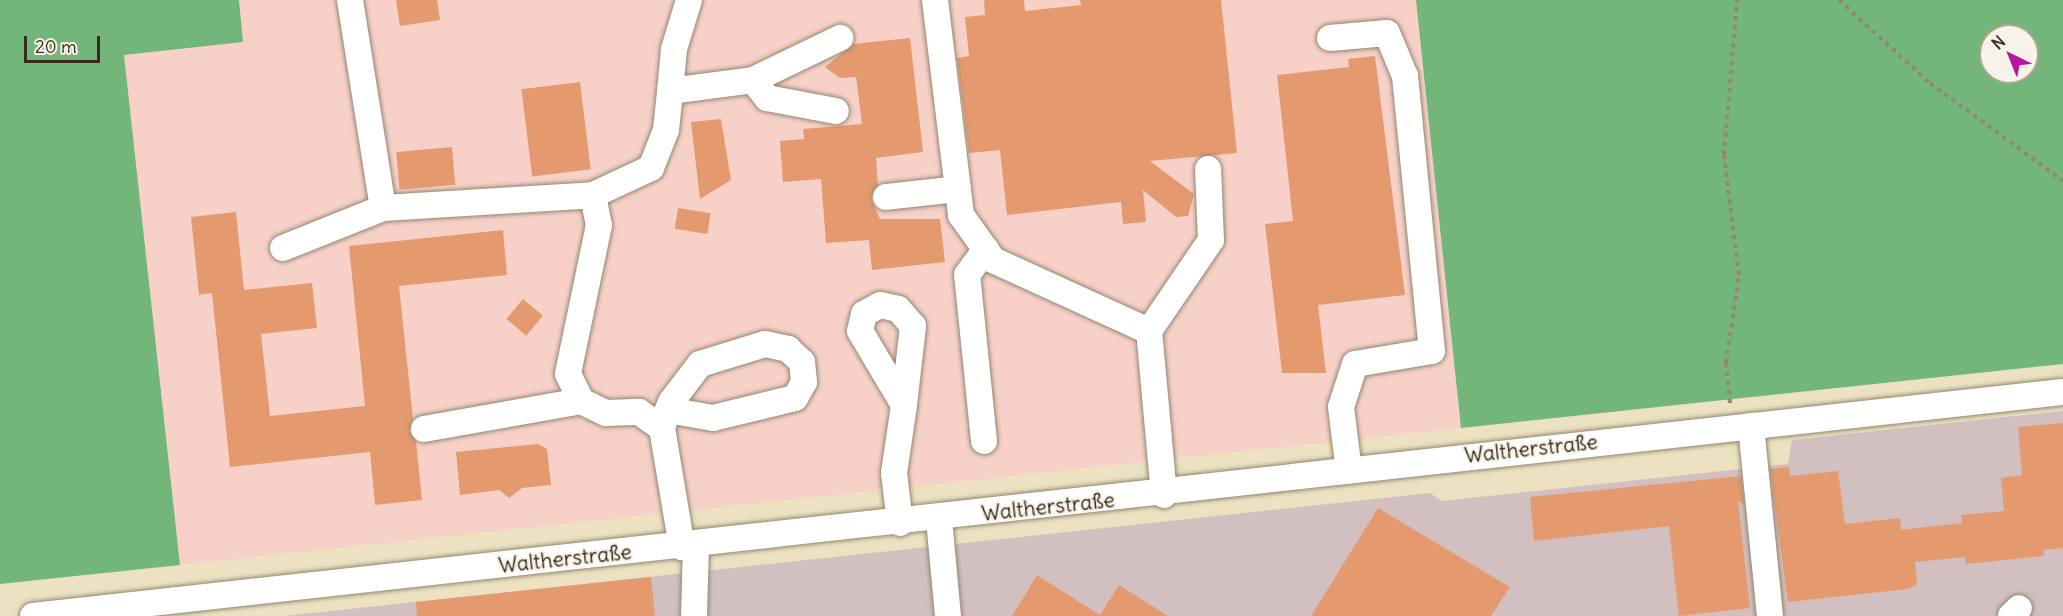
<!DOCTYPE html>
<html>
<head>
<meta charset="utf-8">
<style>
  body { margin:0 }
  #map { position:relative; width:2063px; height:616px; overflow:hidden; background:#ece2c2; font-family:Delius,sans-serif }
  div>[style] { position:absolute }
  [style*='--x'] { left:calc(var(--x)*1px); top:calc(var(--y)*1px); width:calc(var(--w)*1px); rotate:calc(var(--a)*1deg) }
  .built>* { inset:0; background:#f7d1c8 }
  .industrial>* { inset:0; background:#d2bfc0 }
  .forest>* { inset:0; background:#73b67a }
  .building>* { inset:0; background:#e49a6e; transform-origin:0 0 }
  .path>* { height:4px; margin-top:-2px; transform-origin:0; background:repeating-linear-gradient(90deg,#948670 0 4.5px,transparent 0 9px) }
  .roads { filter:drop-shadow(0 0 2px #948670) drop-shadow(0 0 2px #948670) }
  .minor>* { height:26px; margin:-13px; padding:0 13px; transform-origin:13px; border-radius:13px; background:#fff }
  span { translate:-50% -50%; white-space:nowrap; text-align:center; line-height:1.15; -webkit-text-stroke:4.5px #f7f3e8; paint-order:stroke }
  .street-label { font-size:21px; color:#3b2a1e }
  .north { position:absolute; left:1979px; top:24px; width:60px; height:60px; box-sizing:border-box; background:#f7f3e8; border:2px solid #aca397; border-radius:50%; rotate:317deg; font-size:16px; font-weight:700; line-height:24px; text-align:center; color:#3b2a1e }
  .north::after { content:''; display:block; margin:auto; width:21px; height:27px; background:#b5179e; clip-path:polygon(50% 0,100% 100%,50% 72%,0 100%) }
  .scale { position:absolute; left:24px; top:36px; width:76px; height:27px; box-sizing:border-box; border:3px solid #3b2a1e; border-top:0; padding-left:8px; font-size:18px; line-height:21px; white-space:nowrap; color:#3b2a1e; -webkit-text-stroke:4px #f7f3e8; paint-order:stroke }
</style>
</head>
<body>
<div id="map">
  <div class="built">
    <i style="clip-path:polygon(239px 0,1416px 0,1461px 428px,180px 565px,124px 55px,243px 42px)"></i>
  </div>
  <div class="industrial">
    <i style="clip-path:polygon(2063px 411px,2063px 616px,284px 616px,1430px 493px,1442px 501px,1788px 464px,1792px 440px)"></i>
  </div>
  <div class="forest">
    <i style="clip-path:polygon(0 0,239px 0,243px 42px,124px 55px,180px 565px,0 584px)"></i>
    <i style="clip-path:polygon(evenodd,1416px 0,2063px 0,2063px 364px,1461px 428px,1416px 0,1991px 36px,2027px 36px,2027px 72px,1991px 72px,1991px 36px)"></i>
  </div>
  <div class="building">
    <i style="clip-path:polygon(396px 0,437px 0,440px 20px,400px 26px)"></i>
    <i style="clip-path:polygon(984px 0,1024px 0,1025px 11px,1081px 5px,1080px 0,1221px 0,1237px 153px,1150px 161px,1194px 194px,1188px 216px,1176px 217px,1143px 190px,1146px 222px,1123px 224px,1121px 202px,1007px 215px,1000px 150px,969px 153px,957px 58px,969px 56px,965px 17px,985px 15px)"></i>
    <i style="clip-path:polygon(910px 38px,923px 152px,876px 158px,878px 185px,871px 199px,880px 219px,940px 219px,945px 262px,872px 270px,869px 240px,826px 243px,821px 179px,783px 182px,780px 141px,804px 139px,803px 129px,862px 124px,856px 77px,840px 78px,825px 67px,853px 44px)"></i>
    <i style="clip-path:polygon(1375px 56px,1405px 295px,1318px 305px,1326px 373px,1282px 373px,1265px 224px,1293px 221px,1277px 75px,1349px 67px,1348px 59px)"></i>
    <i style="left:580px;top:82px;width:88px;height:59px;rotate:83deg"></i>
    <i style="clip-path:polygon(721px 119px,731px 180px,700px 199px,691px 122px)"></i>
    <i style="left:452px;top:147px;width:38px;height:56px;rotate:85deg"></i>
    <i style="left:678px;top:208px;width:33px;height:21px;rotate:9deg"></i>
    <i style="clip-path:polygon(236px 212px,244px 290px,312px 283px,317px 328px,261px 334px,270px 416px,365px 406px,349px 246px,503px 230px,507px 275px,399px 286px,413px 419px,409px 431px,416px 441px,422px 500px,375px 505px,370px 452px,230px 467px,212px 293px,199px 295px,191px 217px)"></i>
    <i style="left:523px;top:299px;width:26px;height:26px;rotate:40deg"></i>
    <i style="clip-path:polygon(2063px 423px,2063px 548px,2043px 550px,2044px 556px,1966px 564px,1965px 557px,1915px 562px,1917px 584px,1908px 589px,1788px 602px,1770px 469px,1789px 467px,1790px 476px,1838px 471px,1845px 524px,1900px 518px,1901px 530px,1962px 523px,1961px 515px,2004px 511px,2001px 478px,2022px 475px,2018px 427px)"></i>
    <i style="clip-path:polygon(538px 444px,547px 449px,551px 485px,522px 488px,509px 498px,499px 490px,460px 495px,456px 452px)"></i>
    <i style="clip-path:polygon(1741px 476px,1744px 504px,1738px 501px,1750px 608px,1679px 616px,1669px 526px,1534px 541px,1530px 497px)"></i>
    <i style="clip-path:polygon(1378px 508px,1510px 587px,1491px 616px,1311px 616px)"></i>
    <i style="clip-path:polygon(1037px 575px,1100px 615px,1119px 585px,1168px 616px,1012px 616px)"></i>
    <i style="clip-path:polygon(651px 577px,655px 616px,417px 616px,416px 602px)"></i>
  </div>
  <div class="path">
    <i style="--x:1839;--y:0;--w:123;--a:42.4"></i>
    <i style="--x:1930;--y:83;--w:165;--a:36.4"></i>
    <i style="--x:1730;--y:403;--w:40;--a:-95.7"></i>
    <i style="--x:1726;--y:363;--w:89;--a:-81.6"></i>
    <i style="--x:1739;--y:275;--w:121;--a:-97.1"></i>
    <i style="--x:1724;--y:155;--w:156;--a:-85.2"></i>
  </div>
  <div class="roads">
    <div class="minor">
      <i style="--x:350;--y:0;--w:211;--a:81"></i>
      <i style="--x:935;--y:0;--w:217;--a:83.1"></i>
      <i style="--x:961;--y:215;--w:55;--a:54.6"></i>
      <i style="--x:993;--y:260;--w:171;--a:24.5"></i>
      <i style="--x:1330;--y:38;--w:57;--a:-5"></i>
      <i style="--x:1387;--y:33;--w:47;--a:67.3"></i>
      <i style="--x:1405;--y:76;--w:276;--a:84.4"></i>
      <i style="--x:1432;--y:351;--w:78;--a:170.4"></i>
      <i style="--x:1355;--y:364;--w:45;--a:108"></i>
      <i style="--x:1341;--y:407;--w:64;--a:82.9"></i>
      <i style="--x:753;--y:80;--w:23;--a:52"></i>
      <i style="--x:767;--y:98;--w:70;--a:10.7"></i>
      <i style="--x:670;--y:91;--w:42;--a:-84.6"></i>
      <i style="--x:674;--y:49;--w:51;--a:-73"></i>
      <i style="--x:593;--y:195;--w:31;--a:79"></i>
      <i style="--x:599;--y:225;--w:152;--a:101.8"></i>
      <i style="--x:568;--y:374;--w:30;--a:64"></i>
      <i style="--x:581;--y:401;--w:28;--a:26"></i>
      <i style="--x:606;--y:413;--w:33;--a:-2"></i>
      <i style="--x:639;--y:412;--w:28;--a:35"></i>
      <i style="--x:662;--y:428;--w:121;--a:80.5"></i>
      <i style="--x:886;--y:197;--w:72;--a:-6.3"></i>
      <i style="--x:283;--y:248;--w:108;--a:-21.8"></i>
      <i style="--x:383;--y:208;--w:210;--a:-3.5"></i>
      <i style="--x:593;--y:195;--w:64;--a:-25"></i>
      <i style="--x:651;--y:168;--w:41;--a:-68.5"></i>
      <i style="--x:666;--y:130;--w:39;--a:-84"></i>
      <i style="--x:670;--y:91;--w:84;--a:-7.5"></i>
      <i style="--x:753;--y:80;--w:97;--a:-25.8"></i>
      <i style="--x:1751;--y:426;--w:191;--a:84.3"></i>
      <i style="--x:662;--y:428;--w:19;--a:-72"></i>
      <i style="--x:668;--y:410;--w:9;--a:-69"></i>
      <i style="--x:671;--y:402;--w:48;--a:-52.7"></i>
      <i style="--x:700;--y:364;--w:68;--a:-17.1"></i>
      <i style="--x:765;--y:344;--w:24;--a:12"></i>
      <i style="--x:788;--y:349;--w:19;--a:43"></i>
      <i style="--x:802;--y:362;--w:20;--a:84"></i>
      <i style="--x:804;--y:382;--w:18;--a:119"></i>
      <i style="--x:795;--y:398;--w:84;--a:166.3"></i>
      <i style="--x:713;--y:418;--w:46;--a:-169.9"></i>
      <i style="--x:424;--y:429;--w:159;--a:-10.1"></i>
      <i style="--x:984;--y:441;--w:167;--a:-95.8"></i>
      <i style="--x:967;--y:275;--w:32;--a:-54"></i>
      <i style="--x:1164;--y:495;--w:165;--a:-95.2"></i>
      <i style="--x:1149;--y:331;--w:110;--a:-55.7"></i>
      <i style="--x:1211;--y:240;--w:71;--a:-92.4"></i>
      <i style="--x:939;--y:519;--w:97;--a:84.7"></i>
      <i style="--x:900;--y:523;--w:50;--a:-96.8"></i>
      <i style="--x:894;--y:473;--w:69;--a:-81.6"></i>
      <i style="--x:904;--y:405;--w:80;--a:-83.5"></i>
      <i style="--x:913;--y:326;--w:23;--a:-131"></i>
      <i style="--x:898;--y:309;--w:18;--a:-167"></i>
      <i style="--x:880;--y:305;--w:18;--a:151"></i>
      <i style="--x:864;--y:314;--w:17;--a:103"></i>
      <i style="--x:860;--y:331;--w:86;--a:59.3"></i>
      <i style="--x:33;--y:616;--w:2042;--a:-6.3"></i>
      <i style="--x:694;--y:616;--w:71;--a:-88.4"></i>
      <i style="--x:2011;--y:616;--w:11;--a:-45"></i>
    </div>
  </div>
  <div class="street-label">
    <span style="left:1531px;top:449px;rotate:-6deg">Waltherstraße</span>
    <span style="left:1048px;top:507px;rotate:-6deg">Waltherstraße</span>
    <span style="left:565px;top:559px;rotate:-6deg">Waltherstraße</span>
  </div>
  <div class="north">N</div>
  <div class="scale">20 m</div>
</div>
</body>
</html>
